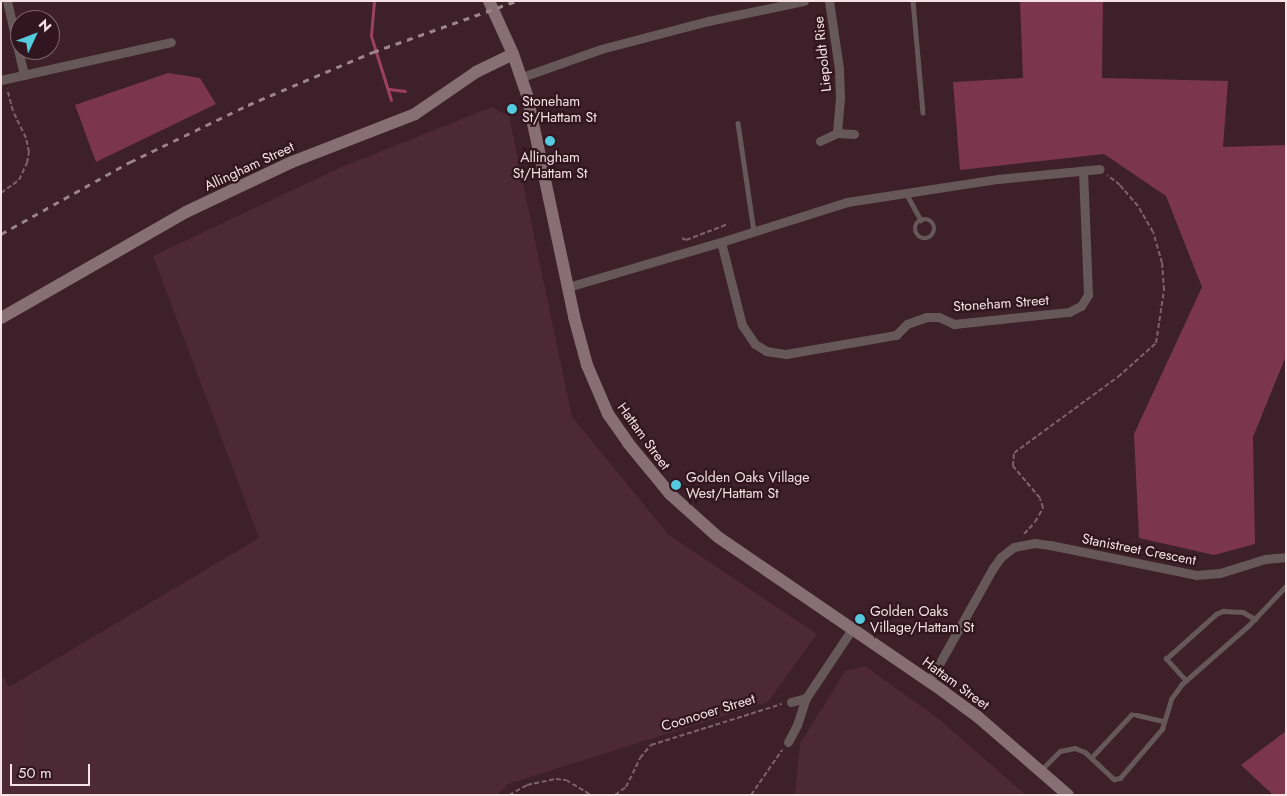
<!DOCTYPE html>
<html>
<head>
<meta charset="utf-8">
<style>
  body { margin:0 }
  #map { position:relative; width:1287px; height:796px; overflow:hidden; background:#3d2029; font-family:Jost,sans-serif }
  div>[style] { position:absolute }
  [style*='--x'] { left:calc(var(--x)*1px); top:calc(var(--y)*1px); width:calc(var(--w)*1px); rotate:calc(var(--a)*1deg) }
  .built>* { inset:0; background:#4c2934 }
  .green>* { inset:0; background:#7b354d }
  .stream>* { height:3px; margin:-1.5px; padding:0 1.5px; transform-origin:1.5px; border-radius:1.5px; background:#9c4161 }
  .path>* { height:2px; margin-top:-1px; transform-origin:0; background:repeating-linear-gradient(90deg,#7c6269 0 5px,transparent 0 7.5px) }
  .lane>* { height:4.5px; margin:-2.25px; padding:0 2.25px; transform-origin:2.25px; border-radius:2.25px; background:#66575a }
  .lane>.ring { margin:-2.25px; padding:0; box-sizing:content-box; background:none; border:4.5px solid #66575a; border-radius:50% }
  .street>* { height:9px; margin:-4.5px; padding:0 4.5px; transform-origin:4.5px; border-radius:4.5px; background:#66575a }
  .secondary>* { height:12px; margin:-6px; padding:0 6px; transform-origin:6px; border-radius:6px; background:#876f75 }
  .rail>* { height:3px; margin-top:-1.5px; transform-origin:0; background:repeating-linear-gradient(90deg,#9c848b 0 6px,transparent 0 12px) }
  .dots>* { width:14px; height:14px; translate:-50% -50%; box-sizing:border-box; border:2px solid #32161f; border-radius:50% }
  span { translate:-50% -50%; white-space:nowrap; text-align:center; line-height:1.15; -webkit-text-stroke:4.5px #32161f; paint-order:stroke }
  .street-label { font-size:14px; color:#f5e1e6 }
  .poi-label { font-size:14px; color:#f5e1e6 }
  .left { translate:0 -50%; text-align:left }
  .frame { position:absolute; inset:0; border:2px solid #f5e1e6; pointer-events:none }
  .north { position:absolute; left:10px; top:10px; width:50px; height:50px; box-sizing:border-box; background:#32161f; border:1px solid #80676f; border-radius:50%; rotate:47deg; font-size:14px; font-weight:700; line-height:20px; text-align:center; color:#f5e1e6 }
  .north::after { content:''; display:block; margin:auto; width:18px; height:22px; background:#54cade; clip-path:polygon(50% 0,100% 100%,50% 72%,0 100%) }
  .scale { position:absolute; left:10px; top:764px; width:80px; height:22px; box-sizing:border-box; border:2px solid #f5e1e6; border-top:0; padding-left:6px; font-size:15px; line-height:18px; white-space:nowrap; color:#f5e1e6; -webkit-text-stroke:4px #32161f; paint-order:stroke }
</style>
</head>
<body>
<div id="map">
  <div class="built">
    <i style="clip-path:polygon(492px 107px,509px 116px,572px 417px,669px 535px,817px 634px,768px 702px,508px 784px,497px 795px,1px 795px,1px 674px,9px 687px,259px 538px,153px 256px,337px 169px)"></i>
    <i style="clip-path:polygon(865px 666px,939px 719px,1026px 795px,795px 795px,800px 744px,845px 671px)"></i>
  </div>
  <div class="green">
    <i style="clip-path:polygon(1103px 1px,1102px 78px,1228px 81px,1223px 147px,1286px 145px,1286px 356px,1253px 437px,1255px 544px,1214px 555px,1139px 538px,1134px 434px,1202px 287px,1166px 196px,1104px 154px,960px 170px,953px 82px,1023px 78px,1020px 2px)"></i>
    <i style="clip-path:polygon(168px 73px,200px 78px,216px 104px,96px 162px,75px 105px)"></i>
    <i style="clip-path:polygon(1286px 731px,1286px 795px,1273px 795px,1241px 765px)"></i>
  </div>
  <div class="stream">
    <i style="--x:374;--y:1;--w:35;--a:95"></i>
    <i style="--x:371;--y:36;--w:67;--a:72.6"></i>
    <i style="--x:389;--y:89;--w:16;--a:7"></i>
  </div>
  <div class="path">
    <i style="--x:1;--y:193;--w:22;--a:-36"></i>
    <i style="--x:19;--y:180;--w:19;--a:-65"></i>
    <i style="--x:27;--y:163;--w:11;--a:-80"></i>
    <i style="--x:29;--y:152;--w:14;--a:-102"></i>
    <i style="--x:26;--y:138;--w:30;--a:-116"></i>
    <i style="--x:13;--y:111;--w:23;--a:-105"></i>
    <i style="--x:682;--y:238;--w:4;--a:27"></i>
    <i style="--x:686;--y:240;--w:45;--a:-20.9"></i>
    <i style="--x:1024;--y:534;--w:16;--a:-47"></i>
    <i style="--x:1035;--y:522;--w:16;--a:-60"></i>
    <i style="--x:1043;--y:508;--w:10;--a:-107"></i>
    <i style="--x:1040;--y:498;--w:42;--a:-130.2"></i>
    <i style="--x:1013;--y:466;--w:13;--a:-86"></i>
    <i style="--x:1014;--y:453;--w:129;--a:-36.2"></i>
    <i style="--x:1118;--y:377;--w:51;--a:-41.8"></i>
    <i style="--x:1156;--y:343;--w:54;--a:-81.4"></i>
    <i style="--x:1164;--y:290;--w:27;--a:-94"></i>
    <i style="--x:1162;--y:263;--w:32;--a:-106"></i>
    <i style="--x:1153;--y:232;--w:30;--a:-120"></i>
    <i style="--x:1138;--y:206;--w:28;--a:-131"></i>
    <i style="--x:1120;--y:185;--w:16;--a:-142"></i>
    <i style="--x:509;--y:795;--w:21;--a:-29"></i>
    <i style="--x:527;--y:785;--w:30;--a:-12"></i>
    <i style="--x:556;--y:779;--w:10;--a:6"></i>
    <i style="--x:566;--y:780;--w:29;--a:31"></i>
    <i style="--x:615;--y:795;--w:14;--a:-36"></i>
    <i style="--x:626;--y:787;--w:32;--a:-64"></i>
    <i style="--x:640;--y:758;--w:17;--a:-50"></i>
    <i style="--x:651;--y:745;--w:137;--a:-17.4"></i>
    <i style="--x:751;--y:795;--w:55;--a:-55.4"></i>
  </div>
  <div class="lane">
    <i style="--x:913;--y:1;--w:112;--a:84.9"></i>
    <i style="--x:738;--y:123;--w:110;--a:81.6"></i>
    <i style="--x:906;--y:193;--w:31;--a:61"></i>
    <i class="ring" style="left:915px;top:219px;width:15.5px;height:15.5px"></i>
    <i style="--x:1186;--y:681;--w:30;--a:-132"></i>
    <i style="--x:1166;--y:659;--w:67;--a:-42"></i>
    <i style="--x:1216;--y:614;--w:8;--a:-23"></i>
    <i style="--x:1223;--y:611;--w:20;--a:3"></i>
    <i style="--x:1243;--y:612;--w:14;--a:30"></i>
    <i style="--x:1091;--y:758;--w:59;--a:-47.1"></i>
    <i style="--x:1131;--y:715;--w:6;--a:0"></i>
    <i style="--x:1137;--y:715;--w:28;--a:13"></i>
    <i style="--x:1041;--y:770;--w:27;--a:-45"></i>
    <i style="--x:1060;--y:751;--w:15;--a:-11"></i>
    <i style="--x:1075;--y:748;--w:11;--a:22"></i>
    <i style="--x:1085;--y:752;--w:40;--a:43"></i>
    <i style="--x:1114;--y:779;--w:6;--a:-9"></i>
    <i style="--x:1120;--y:778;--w:65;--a:-49.4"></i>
    <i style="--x:1162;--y:729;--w:31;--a:-73"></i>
    <i style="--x:1171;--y:699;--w:17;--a:-54"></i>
    <i style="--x:1181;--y:685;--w:89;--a:-41.4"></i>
    <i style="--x:1248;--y:626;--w:55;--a:-46.5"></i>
  </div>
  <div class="street">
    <i style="--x:7;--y:1;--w:76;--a:77.1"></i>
    <i style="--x:829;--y:1;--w:69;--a:81.6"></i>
    <i style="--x:839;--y:69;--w:29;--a:88"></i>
    <i style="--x:840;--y:98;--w:35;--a:95"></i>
    <i style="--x:522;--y:77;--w:84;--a:-19.5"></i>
    <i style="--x:601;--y:49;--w:111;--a:-14.7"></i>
    <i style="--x:708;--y:21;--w:98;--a:-11.8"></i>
    <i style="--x:1;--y:80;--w:174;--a:-12.6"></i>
    <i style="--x:820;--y:141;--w:19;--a:-25"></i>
    <i style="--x:837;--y:133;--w:17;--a:3"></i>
    <i style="--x:721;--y:242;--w:86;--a:75.8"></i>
    <i style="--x:742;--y:325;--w:23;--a:56"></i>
    <i style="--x:755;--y:344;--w:13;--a:32"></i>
    <i style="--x:766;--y:351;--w:20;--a:9"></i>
    <i style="--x:786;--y:354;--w:112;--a:-9.8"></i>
    <i style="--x:896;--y:335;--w:16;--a:-45"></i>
    <i style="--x:907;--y:324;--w:20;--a:-20"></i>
    <i style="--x:926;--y:317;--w:13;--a:0"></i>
    <i style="--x:939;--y:317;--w:17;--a:25"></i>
    <i style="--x:954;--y:324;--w:116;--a:-6"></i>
    <i style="--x:1069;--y:312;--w:13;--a:-27"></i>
    <i style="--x:1081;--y:306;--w:13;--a:-58"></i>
    <i style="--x:1088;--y:295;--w:124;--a:-92.3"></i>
    <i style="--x:568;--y:287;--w:159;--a:-16.4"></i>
    <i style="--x:721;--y:242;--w:132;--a:-17.6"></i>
    <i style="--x:847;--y:202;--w:153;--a:-8.7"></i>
    <i style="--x:998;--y:179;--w:102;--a:-5.6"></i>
    <i style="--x:929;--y:682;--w:131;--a:-60.7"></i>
    <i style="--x:993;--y:568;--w:14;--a:-54"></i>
    <i style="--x:1001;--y:557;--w:16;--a:-38"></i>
    <i style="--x:1014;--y:547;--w:21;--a:-11"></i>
    <i style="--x:1035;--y:543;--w:15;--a:8"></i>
    <i style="--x:1050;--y:545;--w:149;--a:11.6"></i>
    <i style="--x:1196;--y:575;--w:24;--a:-5"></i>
    <i style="--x:1220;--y:573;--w:47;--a:-17.3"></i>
    <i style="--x:1265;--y:559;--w:21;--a:-5"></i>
    <i style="--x:791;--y:702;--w:16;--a:-15"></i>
    <i style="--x:788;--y:742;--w:19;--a:-62"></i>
    <i style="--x:797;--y:725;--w:28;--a:-72"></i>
    <i style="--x:806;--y:698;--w:83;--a:-56.3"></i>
  </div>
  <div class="secondary">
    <i style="--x:489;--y:1;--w:58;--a:65.6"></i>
    <i style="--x:513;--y:54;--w:43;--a:71.1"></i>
    <i style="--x:527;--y:95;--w:227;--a:78"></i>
    <i style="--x:574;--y:317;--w:50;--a:74.8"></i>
    <i style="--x:587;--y:365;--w:53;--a:66.8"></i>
    <i style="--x:608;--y:414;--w:35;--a:55"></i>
    <i style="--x:628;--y:443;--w:66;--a:50.5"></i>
    <i style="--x:670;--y:494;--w:64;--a:41.9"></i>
    <i style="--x:718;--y:537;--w:274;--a:34.4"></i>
    <i style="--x:944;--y:692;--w:42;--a:36.3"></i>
    <i style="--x:978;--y:717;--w:119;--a:40.9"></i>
    <i style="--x:1;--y:318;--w:213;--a:-29.8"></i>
    <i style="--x:186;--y:212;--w:117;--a:-25.3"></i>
    <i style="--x:292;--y:162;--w:132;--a:-21.3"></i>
    <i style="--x:415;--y:114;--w:74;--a:-34.5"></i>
    <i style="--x:476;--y:72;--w:41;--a:-25.9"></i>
  </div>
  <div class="rail">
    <i style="--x:1;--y:234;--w:148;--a:-29.2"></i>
    <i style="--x:130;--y:162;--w:131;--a:-25.8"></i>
    <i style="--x:248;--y:105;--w:136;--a:-23"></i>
    <i style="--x:373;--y:52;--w:152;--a:-19.6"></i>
  </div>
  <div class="dots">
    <i style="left:512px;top:109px;background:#54cade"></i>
    <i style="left:550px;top:141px;background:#54cade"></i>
    <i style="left:676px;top:485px;background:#54cade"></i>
    <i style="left:860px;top:619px;background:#54cade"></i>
  </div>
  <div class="street-label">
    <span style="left:822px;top:54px;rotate:-96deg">Liepoldt Rise</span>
    <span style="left:249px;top:166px;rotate:-25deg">Allingham Street</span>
    <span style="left:1001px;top:303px;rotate:-4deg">Stoneham Street</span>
    <span style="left:644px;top:436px;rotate:54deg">Hattam Street</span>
    <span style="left:1139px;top:549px;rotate:11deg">Stanistreet Crescent</span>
    <span style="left:956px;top:683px;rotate:36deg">Hattam Street</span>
    <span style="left:708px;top:712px;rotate:-17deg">Coonooer Street</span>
  </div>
  <div class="poi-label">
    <span class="left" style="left:522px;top:109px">Stoneham<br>St/Hattam St</span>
    <span style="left:550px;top:165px">Allingham<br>St/Hattam St</span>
    <span class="left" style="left:686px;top:485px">Golden Oaks Village<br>West/Hattam St</span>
    <span class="left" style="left:870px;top:619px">Golden Oaks<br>Village/Hattam St</span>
  </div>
  <div class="frame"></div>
  <div class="north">N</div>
  <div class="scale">50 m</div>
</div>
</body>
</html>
